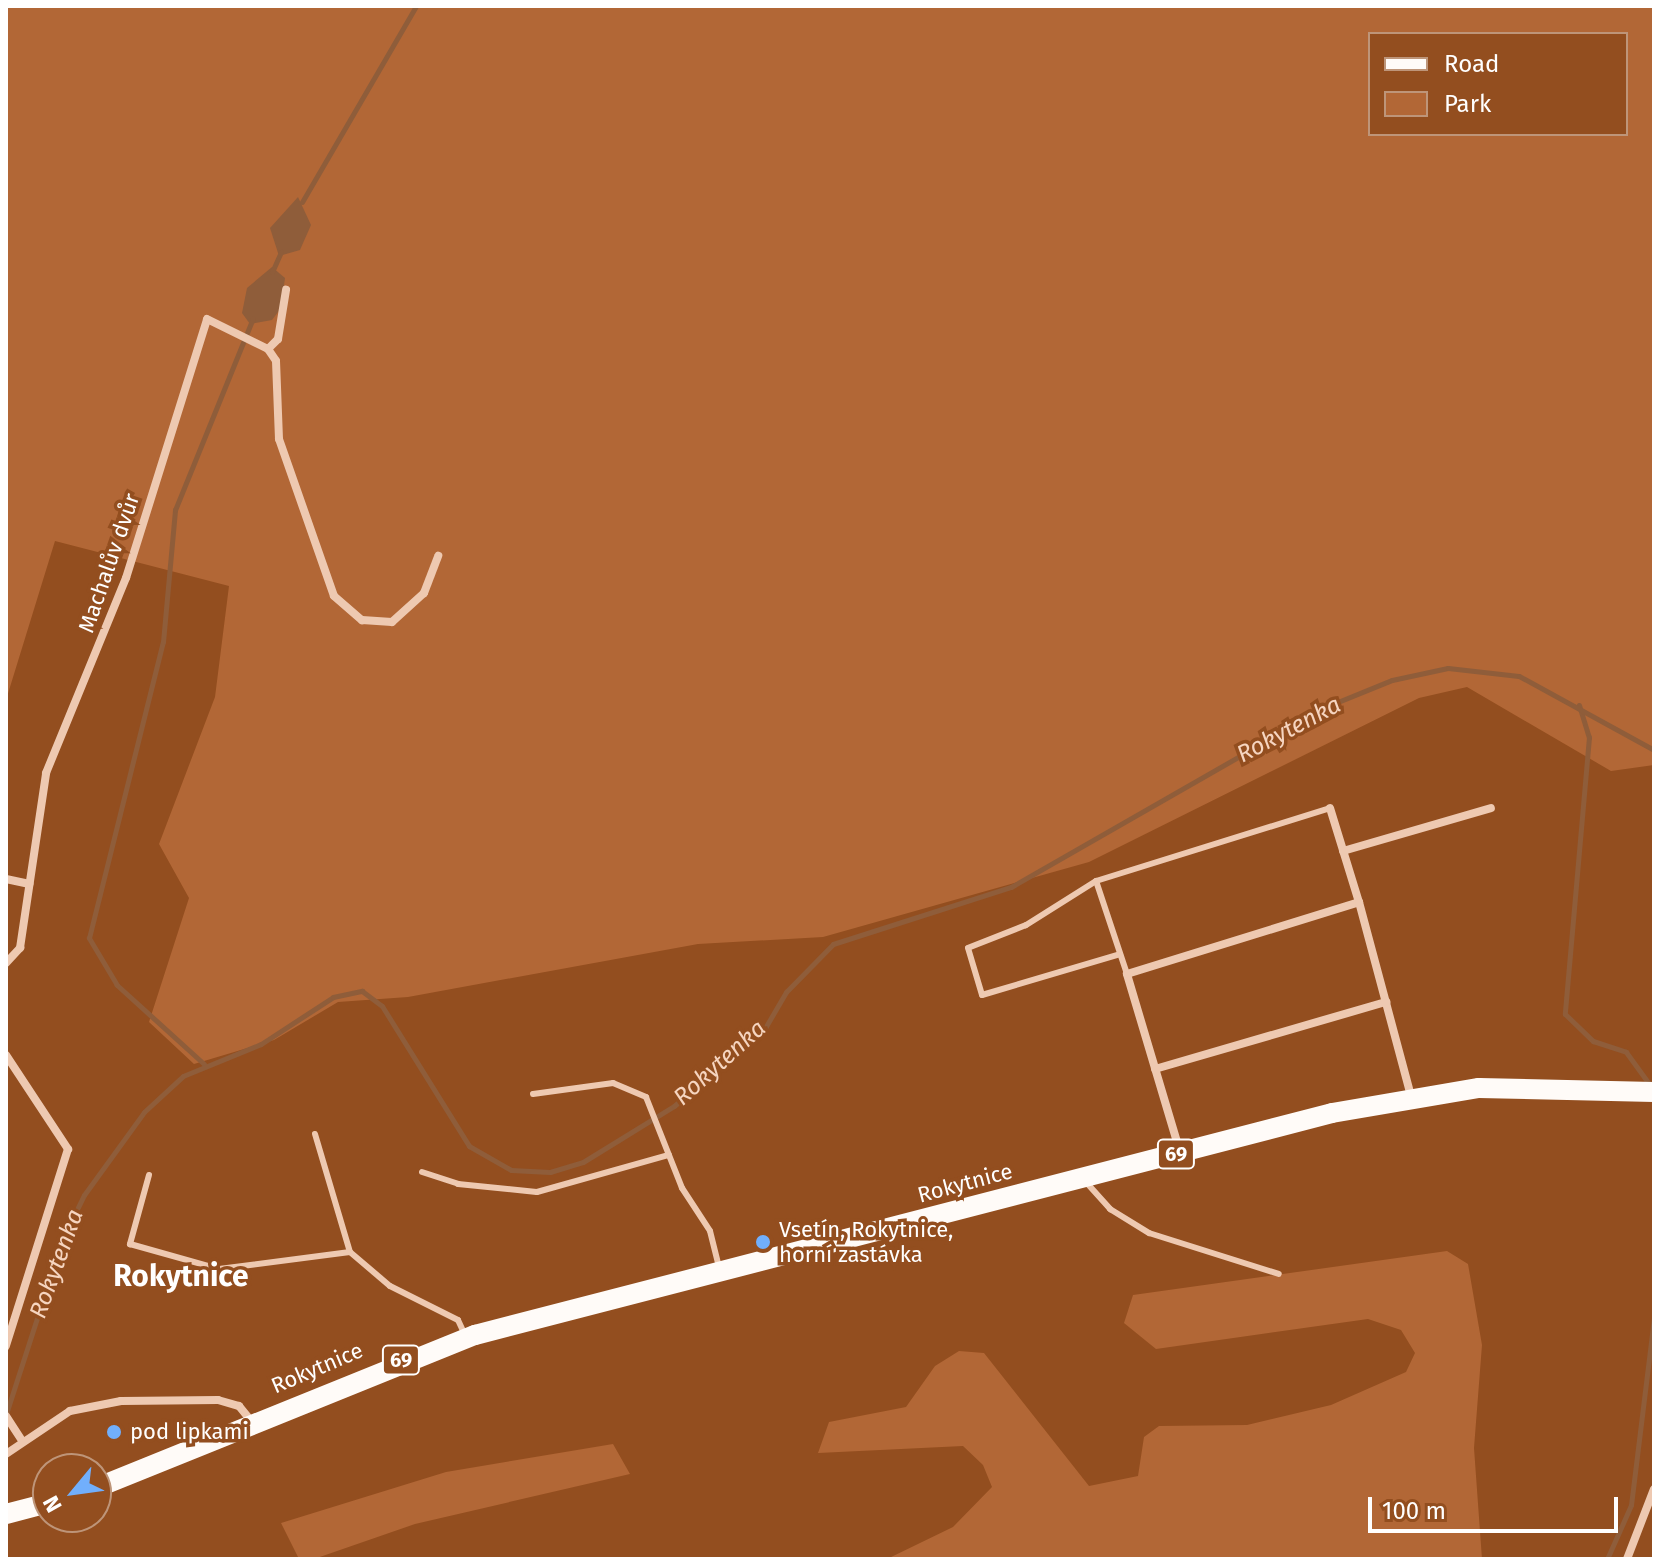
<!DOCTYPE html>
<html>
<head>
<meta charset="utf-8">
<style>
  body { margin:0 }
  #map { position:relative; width:1660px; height:1565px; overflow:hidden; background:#934e1f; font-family:"Fira Sans",sans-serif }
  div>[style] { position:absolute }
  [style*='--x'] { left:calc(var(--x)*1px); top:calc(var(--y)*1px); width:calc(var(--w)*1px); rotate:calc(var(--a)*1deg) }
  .green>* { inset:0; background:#b26736 }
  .water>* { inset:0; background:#8f5d3a }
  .stream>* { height:5px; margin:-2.5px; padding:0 2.5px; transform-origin:2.5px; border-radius:2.5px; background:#8f5d3a }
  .lane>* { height:6px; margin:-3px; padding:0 3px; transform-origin:3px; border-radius:3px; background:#eec9b1 }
  .street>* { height:8px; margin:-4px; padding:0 4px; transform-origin:4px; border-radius:4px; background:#eec9b1 }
  .primary>* { height:20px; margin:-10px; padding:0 10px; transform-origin:10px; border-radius:10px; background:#fffbf8 }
  .dots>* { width:22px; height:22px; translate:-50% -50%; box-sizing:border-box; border:4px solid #934e1f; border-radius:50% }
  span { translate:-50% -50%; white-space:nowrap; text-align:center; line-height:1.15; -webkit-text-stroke:7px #934e1f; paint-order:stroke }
  .shield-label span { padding:2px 6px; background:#934e1f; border:2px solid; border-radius:6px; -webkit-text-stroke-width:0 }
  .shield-label { font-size:20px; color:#fff; font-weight:700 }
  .street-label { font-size:22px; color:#fff }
  .poi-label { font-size:22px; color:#fff }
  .left { translate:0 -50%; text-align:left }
  .water-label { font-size:24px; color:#f6d5c0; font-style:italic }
  .district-label { font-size:30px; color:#fff; font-weight:700 }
  .frame { position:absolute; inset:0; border:8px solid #fff; pointer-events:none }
  .legend { position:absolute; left:1368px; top:32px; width:260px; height:104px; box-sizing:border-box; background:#934e1f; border:2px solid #be9579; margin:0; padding:10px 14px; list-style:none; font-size:24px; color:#fff }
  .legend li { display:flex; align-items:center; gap:16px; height:40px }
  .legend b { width:40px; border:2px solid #be9579 }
  .north { position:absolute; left:32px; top:1453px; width:80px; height:80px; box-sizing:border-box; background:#934e1f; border:2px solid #be9579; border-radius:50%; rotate:241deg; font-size:22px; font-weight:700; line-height:32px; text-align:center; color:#fff }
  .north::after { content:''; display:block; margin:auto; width:28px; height:36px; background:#71affc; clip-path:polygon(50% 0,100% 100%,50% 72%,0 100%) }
  .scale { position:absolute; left:1368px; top:1497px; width:250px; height:36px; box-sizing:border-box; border:4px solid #fff; border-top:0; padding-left:10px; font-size:24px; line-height:28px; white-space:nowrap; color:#fff; -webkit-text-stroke:6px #934e1f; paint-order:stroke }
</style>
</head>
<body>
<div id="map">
  <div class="green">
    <i style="clip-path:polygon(evenodd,6px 6px,1654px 6px,1654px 765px,1611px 771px,1467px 687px,1419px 698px,1089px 862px,823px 937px,698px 944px,408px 997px,338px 1002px,274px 1040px,194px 1064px,149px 1022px,189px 898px,159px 844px,215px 697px,229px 586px,55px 541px,6px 700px,6px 6px,1370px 34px,1626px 34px,1626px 134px,1370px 134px,1370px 34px)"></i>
    <i style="clip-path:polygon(1447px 1251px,1468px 1264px,1482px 1345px,1474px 1448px,1482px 1559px,887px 1559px,953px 1527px,992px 1487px,983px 1465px,963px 1446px,818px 1453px,829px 1422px,906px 1407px,935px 1366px,959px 1351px,984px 1353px,1089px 1486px,1138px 1476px,1144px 1437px,1159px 1426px,1247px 1425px,1331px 1405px,1406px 1372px,1415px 1353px,1401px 1330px,1368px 1319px,1156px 1349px,1124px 1323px,1133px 1295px)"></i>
    <i style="clip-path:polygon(613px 1444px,630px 1474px,415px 1524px,314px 1559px,299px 1559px,281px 1523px,446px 1472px)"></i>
  </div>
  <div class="water">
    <i style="clip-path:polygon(298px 197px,311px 225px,300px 250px,279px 256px,270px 228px)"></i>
    <i style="clip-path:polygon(272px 267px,285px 278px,281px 308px,272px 320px,250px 324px,242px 313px,247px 288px)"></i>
  </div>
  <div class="stream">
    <i style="--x:302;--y:202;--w:227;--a:-59.8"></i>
    <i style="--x:272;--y:272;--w:22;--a:-66"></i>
    <i style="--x:1579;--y:705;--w:34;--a:73"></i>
    <i style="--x:1589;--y:737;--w:278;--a:95"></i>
    <i style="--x:1565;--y:1014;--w:39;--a:44"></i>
    <i style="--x:1593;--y:1041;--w:35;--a:18"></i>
    <i style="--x:1626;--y:1052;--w:41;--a:54"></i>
    <i style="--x:204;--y:1064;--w:118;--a:-137.8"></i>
    <i style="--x:117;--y:985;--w:55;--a:-120.8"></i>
    <i style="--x:89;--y:938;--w:305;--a:-76"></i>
    <i style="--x:163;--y:642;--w:133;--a:-84.8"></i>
    <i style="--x:175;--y:510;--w:207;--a:-67.9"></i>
    <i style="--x:6;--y:1414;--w:185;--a:-72.1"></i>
    <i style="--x:63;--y:1238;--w:48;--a:-64"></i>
    <i style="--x:84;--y:1195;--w:102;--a:-54.1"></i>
    <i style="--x:144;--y:1112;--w:53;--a:-42.7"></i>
    <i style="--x:183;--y:1076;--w:84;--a:-22.3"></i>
    <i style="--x:261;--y:1044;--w:86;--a:-33.1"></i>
    <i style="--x:333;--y:997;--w:30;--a:-12"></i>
    <i style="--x:362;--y:991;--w:25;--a:37"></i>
    <i style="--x:382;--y:1006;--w:165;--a:58.1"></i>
    <i style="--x:469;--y:1146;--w:48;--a:29.7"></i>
    <i style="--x:511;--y:1170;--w:39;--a:3"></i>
    <i style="--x:550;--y:1172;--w:34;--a:-17"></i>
    <i style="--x:583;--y:1162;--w:107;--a:-31.6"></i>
    <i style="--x:674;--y:1106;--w:120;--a:-40.6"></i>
    <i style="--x:765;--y:1028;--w:42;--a:-59.7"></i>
    <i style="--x:786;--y:992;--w:67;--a:-45.6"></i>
    <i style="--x:833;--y:944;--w:187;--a:-17.8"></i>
    <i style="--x:1011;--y:887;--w:360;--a:-29.8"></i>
    <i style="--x:1323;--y:708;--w:74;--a:-22.1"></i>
    <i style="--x:1392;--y:680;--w:57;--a:-12.1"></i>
    <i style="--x:1448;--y:668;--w:71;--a:6.4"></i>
    <i style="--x:1519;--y:676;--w:154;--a:28.7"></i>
    <i style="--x:1607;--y:1559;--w:59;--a:-66"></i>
    <i style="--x:1631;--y:1505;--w:189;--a:-83"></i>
  </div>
  <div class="lane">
    <i style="--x:1096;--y:881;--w:83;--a:147.8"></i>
    <i style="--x:1026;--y:925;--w:62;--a:158.4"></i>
    <i style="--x:968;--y:948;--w:49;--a:73.4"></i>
    <i style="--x:982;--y:995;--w:144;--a:-16.5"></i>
    <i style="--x:1127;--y:974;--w:98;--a:-108.4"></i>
    <i style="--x:1096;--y:881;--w:245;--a:-17.3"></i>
    <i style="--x:533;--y:1094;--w:81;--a:-7.8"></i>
    <i style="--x:613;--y:1083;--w:36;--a:23"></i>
    <i style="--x:646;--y:1097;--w:98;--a:68.4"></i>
    <i style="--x:682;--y:1188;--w:51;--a:56.9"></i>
    <i style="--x:710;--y:1231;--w:38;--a:76"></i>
    <i style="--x:315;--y:1134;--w:123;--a:73.5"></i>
    <i style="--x:350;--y:1252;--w:52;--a:40.4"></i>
    <i style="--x:390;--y:1286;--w:76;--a:26.6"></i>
    <i style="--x:458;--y:1320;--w:17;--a:65"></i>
    <i style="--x:422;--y:1172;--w:38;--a:18"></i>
    <i style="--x:458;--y:1184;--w:79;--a:5.8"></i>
    <i style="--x:537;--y:1192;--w:137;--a:-15.7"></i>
    <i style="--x:149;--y:1175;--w:72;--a:105.4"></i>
    <i style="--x:130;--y:1244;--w:92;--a:15.7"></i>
    <i style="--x:219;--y:1269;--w:132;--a:-7.4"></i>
    <i style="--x:1085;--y:1181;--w:38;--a:48"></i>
    <i style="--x:1110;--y:1209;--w:46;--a:31.6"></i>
    <i style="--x:1149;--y:1233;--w:136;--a:17.5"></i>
  </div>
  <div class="street">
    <i style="--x:268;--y:349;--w:14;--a:-45"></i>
    <i style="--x:278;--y:339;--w:50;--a:-80.7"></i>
    <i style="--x:1330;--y:808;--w:98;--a:72.9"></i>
    <i style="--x:1343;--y:851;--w:154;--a:-16.2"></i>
    <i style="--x:6;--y:879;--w:24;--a:12"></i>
    <i style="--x:6;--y:963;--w:21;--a:-47"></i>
    <i style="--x:20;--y:948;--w:177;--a:-81.5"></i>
    <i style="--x:46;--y:773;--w:211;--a:-67.7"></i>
    <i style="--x:126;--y:578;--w:271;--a:-72.6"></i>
    <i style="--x:207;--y:319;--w:68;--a:26.2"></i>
    <i style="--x:268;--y:349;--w:14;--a:56"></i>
    <i style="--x:276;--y:361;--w:78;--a:87.8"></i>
    <i style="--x:279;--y:439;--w:166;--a:70.7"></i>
    <i style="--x:334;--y:596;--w:37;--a:41"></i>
    <i style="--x:362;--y:620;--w:30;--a:4"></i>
    <i style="--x:392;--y:622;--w:43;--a:-42.2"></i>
    <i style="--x:424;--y:593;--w:40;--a:-69"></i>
    <i style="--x:6;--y:1055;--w:113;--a:56.6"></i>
    <i style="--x:68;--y:1149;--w:207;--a:107.5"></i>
    <i style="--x:1155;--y:1069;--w:241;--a:-16.2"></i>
    <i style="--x:1180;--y:1152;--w:186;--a:-106.6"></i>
    <i style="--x:1127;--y:974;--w:243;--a:-17.2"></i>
    <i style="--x:1359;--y:902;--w:201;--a:75"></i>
    <i style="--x:6;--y:1416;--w:30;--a:57"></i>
    <i style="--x:6;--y:1454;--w:77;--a:-33.9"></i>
    <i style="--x:70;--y:1411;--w:52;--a:-11.1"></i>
    <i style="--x:121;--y:1401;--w:97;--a:-0.6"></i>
    <i style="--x:218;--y:1400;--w:22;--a:16"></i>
    <i style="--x:239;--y:1406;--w:21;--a:51"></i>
    <i style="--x:1627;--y:1559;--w:75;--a:-68.9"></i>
  </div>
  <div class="primary">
    <i style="--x:96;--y:1488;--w:409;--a:-22"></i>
    <i style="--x:475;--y:1335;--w:885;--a:-14.52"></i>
    <i style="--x:1332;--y:1113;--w:149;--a:-9.7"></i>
    <i style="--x:1479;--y:1088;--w:175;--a:1.3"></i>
    <i style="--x:6;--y:1514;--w:43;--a:-14.7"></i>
  </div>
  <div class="dots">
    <i style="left:763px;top:1242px;background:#71affc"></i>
    <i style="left:114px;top:1432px;background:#71affc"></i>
  </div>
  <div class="shield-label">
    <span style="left:1176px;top:1154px">69</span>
    <span style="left:401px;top:1360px">69</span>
  </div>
  <div class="street-label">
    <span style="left:109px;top:563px;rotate:-71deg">Machalův dvůr</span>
    <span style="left:965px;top:1183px;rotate:-15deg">Rokytnice</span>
    <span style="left:317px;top:1368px;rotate:-23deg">Rokytnice</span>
  </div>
  <div class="poi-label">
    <span class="left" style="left:779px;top:1242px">Vsetín, Rokytnice,<br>horní zastávka</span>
    <span class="left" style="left:130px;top:1432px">pod lipkami</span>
  </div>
  <div class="water-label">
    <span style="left:1289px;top:730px;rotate:-28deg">Rokytenka</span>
    <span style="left:720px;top:1063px;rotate:-42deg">Rokytenka</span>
    <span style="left:57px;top:1264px;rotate:-70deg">Rokytenka</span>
  </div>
  <div class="district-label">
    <span style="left:181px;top:1276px">Rokytnice</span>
  </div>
  <div class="frame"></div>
  <ul class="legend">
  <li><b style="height:10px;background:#fffbf8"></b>Road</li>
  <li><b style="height:22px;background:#b26736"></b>Park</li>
  </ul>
  <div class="north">N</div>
  <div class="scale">100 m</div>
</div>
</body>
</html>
